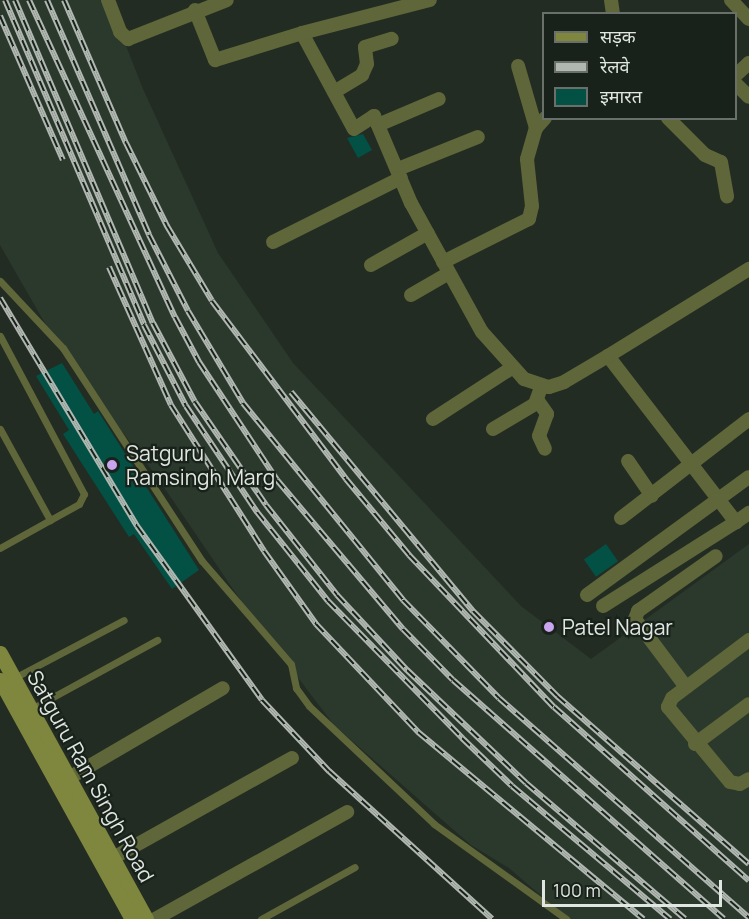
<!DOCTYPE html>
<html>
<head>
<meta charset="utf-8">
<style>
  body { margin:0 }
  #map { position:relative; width:749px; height:919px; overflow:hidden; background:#232c23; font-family:Manrope,"Noto Sans Devanagari",sans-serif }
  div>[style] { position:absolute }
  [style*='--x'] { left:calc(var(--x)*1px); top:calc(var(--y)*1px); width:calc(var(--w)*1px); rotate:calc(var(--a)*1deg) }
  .built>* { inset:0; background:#2b392c }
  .building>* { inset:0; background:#035045; transform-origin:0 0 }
  .lane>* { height:7px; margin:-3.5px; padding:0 3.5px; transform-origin:3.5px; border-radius:3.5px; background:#5f6639 }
  .street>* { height:14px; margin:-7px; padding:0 7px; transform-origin:7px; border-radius:7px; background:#5f6639 }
  .secondary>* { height:15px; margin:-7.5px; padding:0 7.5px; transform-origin:7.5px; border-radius:7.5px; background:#7e873d }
  .rail>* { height:6px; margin-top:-3px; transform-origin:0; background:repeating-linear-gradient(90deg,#19221a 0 11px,#b1b8b2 0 22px); box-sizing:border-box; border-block:2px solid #b1b8b2 }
  .dots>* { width:16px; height:16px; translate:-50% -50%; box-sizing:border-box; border:3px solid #19221a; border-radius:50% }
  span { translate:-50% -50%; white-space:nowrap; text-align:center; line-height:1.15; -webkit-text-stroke:4.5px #19221a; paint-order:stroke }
  .poi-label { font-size:21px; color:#e0e6e1 }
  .left { translate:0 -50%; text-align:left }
  .street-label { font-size:21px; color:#e0e6e1 }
  .legend { position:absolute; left:542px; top:12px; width:195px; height:108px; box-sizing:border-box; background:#19221a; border:2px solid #69706a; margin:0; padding:8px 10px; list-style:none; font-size:18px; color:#e0e6e1 }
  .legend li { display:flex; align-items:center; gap:12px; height:30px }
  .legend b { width:30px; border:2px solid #69706a }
  .scale { position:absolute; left:542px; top:880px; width:180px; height:27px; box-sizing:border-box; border:3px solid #e0e6e1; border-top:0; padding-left:8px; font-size:18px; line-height:21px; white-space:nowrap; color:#e0e6e1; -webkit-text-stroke:4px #19221a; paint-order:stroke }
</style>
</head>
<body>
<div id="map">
  <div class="built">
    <i style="clip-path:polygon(0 0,108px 0,143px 89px,218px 253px,293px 363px,521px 606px,591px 659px,749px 544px,749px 919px,568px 919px,509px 868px,471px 845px,334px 725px,252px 617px,155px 474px,65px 358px,0 245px)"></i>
  </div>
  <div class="building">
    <i style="clip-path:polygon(363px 134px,372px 150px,358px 158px,347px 138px)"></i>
    <i style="clip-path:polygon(62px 363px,94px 414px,98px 411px,199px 570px,172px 589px,134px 534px,129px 537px,63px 434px,69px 430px,36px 376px)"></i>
    <i style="left:606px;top:544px;width:21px;height:27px;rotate:55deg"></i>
  </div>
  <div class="lane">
    <i style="--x:0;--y:281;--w:92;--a:46.8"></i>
    <i style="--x:63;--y:348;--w:254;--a:56.9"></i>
    <i style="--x:202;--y:561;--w:136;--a:49.2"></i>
    <i style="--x:291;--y:664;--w:25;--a:78"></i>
    <i style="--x:296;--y:688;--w:22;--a:54"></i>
    <i style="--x:309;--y:706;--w:172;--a:43.3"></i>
    <i style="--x:434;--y:824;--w:163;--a:35.7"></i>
    <i style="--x:0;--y:336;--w:179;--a:62"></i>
    <i style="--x:84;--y:494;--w:11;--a:117"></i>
    <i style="--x:79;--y:504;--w:33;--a:151"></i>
    <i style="--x:0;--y:429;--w:104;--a:61.2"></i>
    <i style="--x:50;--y:520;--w:57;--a:150.8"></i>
    <i style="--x:14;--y:678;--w:124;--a:-27.8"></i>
    <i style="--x:31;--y:709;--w:144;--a:-28.7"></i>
    <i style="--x:261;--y:919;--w:107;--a:-29"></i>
  </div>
  <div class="street">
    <i style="--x:108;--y:0;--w:34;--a:69"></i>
    <i style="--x:120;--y:32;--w:11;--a:41"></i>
    <i style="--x:128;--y:39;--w:106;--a:-21.5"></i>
    <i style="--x:611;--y:0;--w:14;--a:82"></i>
    <i style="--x:731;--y:0;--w:26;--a:47"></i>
    <i style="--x:195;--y:10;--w:54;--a:68.2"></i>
    <i style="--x:215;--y:60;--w:91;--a:-17.2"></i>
    <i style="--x:302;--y:33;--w:109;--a:61.6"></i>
    <i style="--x:354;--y:129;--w:24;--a:-33"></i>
    <i style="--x:374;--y:116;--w:95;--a:67"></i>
    <i style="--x:411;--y:203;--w:147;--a:61.2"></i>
    <i style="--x:482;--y:332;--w:63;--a:48.2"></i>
    <i style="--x:524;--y:379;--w:26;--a:18"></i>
    <i style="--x:549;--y:387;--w:16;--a:-18"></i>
    <i style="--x:564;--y:382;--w:51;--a:-30.6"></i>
    <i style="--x:608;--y:356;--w:210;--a:52.4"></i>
    <i style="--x:736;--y:522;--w:16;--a:-35"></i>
    <i style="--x:302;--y:33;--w:132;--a:-14.5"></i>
    <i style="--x:518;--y:66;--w:65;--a:73.8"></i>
    <i style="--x:736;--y:75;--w:18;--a:-43"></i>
    <i style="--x:736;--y:84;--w:18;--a:45"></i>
    <i style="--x:334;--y:92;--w:33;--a:-31"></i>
    <i style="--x:362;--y:75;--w:12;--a:-66"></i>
    <i style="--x:367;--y:64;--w:17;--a:-97"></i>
    <i style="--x:365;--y:47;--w:28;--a:-17"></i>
    <i style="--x:668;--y:118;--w:52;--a:45"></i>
    <i style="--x:705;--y:155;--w:17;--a:24"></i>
    <i style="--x:721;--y:162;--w:35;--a:80"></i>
    <i style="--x:378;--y:125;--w:66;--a:-23.1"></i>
    <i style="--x:398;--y:169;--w:86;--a:-21.8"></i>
    <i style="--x:273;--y:242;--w:143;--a:-26.6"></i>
    <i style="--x:443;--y:262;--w:96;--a:-26.6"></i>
    <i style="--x:529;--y:219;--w:13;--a:-77"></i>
    <i style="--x:532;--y:206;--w:47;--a:-96.1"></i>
    <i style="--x:527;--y:159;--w:32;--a:-74"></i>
    <i style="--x:536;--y:128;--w:13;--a:-48"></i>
    <i style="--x:371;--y:265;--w:65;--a:-29.3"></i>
    <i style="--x:411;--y:295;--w:44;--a:-30.1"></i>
    <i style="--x:608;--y:356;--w:166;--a:-31.7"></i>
    <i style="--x:538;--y:401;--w:16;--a:55"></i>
    <i style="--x:547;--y:414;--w:23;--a:110"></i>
    <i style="--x:539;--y:436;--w:14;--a:65"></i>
    <i style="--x:433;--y:419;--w:95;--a:-33"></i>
    <i style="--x:493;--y:429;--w:49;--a:-30.8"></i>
    <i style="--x:535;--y:404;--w:20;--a:-70"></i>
    <i style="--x:628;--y:461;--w:42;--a:55.6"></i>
    <i style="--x:621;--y:518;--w:162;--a:-37.7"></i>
    <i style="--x:587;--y:595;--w:200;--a:-36.1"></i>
    <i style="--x:603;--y:606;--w:157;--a:-32.3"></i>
    <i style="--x:749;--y:640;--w:96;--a:143"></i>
    <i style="--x:672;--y:698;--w:10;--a:114"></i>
    <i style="--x:668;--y:707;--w:97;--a:50.4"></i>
    <i style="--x:730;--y:782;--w:10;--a:11"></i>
    <i style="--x:740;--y:784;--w:10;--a:-29"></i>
    <i style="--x:686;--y:687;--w:85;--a:-126.9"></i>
    <i style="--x:635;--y:619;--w:9;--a:-69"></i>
    <i style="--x:638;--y:611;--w:95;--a:-35.2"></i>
    <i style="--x:695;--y:744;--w:67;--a:-36.5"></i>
    <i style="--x:69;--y:778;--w:178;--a:-30.3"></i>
    <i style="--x:113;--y:858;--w:205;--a:-29.2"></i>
    <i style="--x:155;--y:919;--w:220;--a:-29.1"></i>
  </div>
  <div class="secondary">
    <i style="--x:0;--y:653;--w:303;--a:61.2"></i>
    <i style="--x:0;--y:680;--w:273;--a:61.1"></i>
  </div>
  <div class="rail">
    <i style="--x:5;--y:0;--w:353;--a:66.8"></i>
    <i style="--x:144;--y:325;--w:91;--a:62.6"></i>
    <i style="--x:186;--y:406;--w:128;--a:56.2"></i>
    <i style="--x:257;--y:512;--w:114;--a:51.4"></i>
    <i style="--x:328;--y:601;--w:192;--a:45.6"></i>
    <i style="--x:462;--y:738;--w:69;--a:43.8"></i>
    <i style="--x:512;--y:786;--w:207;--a:40.1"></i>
    <i style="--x:15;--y:0;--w:351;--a:66.9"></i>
    <i style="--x:153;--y:323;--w:89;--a:62"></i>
    <i style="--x:195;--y:402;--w:125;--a:55.4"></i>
    <i style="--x:266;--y:505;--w:115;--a:51.7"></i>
    <i style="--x:337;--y:595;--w:103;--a:47"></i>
    <i style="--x:407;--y:670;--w:164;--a:43.5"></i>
    <i style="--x:526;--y:783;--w:209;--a:40.5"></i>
    <i style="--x:29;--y:0;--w:349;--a:65.3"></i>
    <i style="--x:175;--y:317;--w:51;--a:61.9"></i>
    <i style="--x:199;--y:362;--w:141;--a:56.5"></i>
    <i style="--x:277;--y:480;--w:195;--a:49.8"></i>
    <i style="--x:403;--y:629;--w:71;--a:45.6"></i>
    <i style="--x:453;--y:680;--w:361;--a:41.4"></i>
    <i style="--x:47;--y:0;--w:256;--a:66.5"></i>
    <i style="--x:149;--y:235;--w:85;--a:62.8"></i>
    <i style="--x:188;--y:311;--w:107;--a:59.1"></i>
    <i style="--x:243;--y:403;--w:254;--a:50.9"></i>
    <i style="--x:403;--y:600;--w:137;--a:45.6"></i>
    <i style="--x:499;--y:698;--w:333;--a:41.3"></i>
    <i style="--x:64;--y:0;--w:156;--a:66.6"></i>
    <i style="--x:126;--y:143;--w:93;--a:63.7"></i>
    <i style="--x:167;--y:226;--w:87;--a:59"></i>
    <i style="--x:212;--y:301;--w:223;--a:53"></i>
    <i style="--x:346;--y:479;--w:99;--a:50.3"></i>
    <i style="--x:409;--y:555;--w:210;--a:46.4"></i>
    <i style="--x:554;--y:707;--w:261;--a:41.7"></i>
    <i style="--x:0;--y:16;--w:157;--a:66.4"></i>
    <i style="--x:109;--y:267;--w:151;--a:65.8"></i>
    <i style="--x:171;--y:405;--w:173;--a:57.5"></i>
    <i style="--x:264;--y:551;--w:90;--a:54.5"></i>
    <i style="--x:316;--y:624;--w:149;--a:46.6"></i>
    <i style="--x:418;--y:732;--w:293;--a:39.7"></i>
    <i style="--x:0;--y:298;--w:266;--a:59"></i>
    <i style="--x:137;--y:526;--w:214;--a:54.3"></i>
    <i style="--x:262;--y:700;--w:98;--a:46.7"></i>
    <i style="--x:329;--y:771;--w:220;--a:42.2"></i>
    <i style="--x:291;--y:392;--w:285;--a:50.3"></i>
    <i style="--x:473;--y:611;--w:120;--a:45.3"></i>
    <i style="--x:557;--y:696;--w:255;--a:41.2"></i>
  </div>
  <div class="dots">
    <i style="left:112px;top:465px;background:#c8a5ee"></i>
    <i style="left:549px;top:627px;background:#c8a5ee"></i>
  </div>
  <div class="poi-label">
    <span class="left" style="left:126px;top:465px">Satguru<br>Ramsingh Marg</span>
    <span class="left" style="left:562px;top:627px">Patel Nagar</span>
  </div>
  <div class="street-label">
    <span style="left:91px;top:776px;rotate:61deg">Satguru Ram Singh Road</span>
  </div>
  <ul class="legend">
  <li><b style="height:8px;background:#7e873d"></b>सड़क</li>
  <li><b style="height:8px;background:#b1b8b2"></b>रेलवे</li>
  <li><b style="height:16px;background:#035045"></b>इमारत</li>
  </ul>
  <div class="scale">100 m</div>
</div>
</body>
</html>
